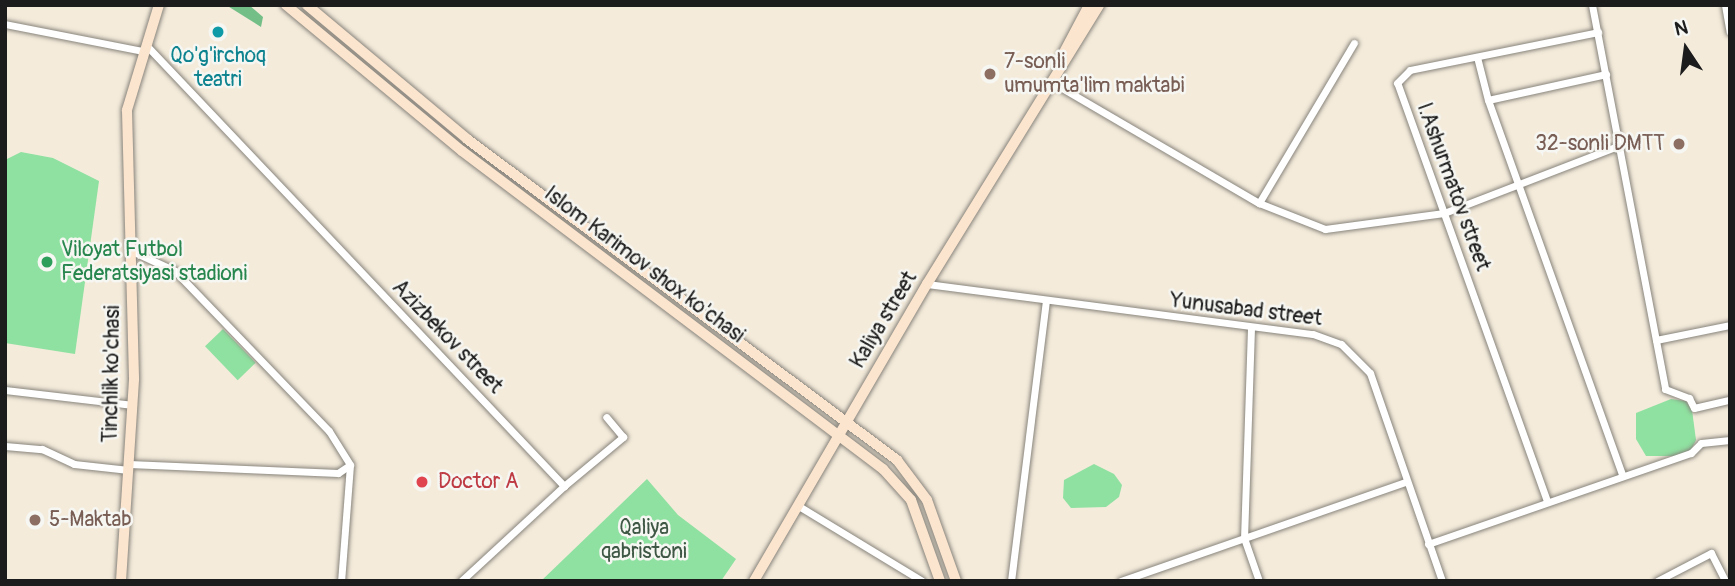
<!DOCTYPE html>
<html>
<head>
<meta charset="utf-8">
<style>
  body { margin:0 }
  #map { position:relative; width:1735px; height:586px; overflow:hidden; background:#f4ebdb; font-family:Pangolin,sans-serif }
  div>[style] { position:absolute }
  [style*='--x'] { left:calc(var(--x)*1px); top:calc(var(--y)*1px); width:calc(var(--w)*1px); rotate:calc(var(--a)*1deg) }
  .green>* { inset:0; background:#8fe1a1; transform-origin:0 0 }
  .forest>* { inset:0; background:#73bf87 }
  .roads { filter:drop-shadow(0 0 2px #88847c) drop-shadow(0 0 2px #88847c) }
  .street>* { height:7px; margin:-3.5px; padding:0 3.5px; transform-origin:3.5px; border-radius:3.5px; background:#fff }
  .secondary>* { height:10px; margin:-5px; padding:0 5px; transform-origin:5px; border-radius:5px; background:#fbe5cf }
  .dots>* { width:19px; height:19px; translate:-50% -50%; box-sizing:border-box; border:4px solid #f6f6f2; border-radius:50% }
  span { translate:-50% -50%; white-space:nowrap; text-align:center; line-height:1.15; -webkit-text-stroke:5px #f6f6f2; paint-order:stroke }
  .culture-label { font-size:21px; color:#0d838f }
  .education-label { font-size:21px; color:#785e54 }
  .left { translate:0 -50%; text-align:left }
  .right { translate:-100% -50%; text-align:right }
  .street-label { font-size:21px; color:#1c1c1c }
  .leisure-label { font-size:21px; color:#27864d }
  .health-label { font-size:21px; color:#be3a42 }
  .park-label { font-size:21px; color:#3e5744 }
  .frame { position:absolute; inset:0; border:7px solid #1c1c1c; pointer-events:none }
  .north { position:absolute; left:1651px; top:14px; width:70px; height:70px; -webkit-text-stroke:5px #f6f6f2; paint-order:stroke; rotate:347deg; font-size:19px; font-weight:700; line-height:28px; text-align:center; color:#1c1c1c }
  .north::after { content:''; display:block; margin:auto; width:24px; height:32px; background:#1c1c1c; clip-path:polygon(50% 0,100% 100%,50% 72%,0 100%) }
</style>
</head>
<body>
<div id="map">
  <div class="green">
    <i style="clip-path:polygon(21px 152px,53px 158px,99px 181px,75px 354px,5px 343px,5px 160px)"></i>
    <i style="left:223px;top:329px;width:47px;height:25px;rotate:46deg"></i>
    <i style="clip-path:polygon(1671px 399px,1686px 401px,1692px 410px,1696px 440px,1691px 450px,1678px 456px,1646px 456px,1636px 439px,1636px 413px)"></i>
    <i style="clip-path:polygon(1094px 464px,1114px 474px,1122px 485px,1119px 497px,1106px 507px,1071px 508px,1063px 498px,1064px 480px)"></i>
    <i style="clip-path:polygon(647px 479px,678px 515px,736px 559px,721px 581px,541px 581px)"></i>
  </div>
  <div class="forest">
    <i style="clip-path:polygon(226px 5px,249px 5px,263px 17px,261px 27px)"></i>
  </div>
  <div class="roads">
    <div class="street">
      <i style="--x:1592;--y:5;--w:391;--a:79.2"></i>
      <i style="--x:1665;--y:389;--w:26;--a:21"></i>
      <i style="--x:1689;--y:398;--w:11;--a:63"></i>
      <i style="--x:1694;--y:408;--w:37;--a:-13"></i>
      <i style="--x:1725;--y:5;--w:27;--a:80"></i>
      <i style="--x:5;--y:24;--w:140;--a:11.1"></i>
      <i style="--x:146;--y:45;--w:608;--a:46.53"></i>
      <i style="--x:564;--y:486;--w:140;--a:137.3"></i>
      <i style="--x:1477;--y:57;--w:44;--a:75.7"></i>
      <i style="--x:1488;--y:100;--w:398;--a:70.3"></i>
      <i style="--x:1050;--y:81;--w:242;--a:30.3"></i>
      <i style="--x:1259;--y:203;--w:71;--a:21.5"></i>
      <i style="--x:1325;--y:229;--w:120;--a:-7.7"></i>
      <i style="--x:1444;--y:213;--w:189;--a:-21.1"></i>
      <i style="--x:1488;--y:100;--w:121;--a:-12.4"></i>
      <i style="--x:1259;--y:203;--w:186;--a:-59.3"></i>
      <i style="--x:132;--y:251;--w:47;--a:24.9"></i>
      <i style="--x:175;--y:271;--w:222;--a:46.1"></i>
      <i style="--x:329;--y:431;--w:40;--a:58"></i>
      <i style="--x:927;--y:284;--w:389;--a:7.4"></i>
      <i style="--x:1313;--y:334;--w:30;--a:20"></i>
      <i style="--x:1341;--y:344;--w:41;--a:45"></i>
      <i style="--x:1370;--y:373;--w:220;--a:70.9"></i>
      <i style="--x:1251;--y:328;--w:210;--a:91.9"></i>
      <i style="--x:1244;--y:538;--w:46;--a:70.8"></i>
      <i style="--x:1656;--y:340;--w:76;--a:-11.5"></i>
      <i style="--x:5;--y:390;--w:129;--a:6.7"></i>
      <i style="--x:5;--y:446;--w:37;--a:5"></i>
      <i style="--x:42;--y:449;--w:35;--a:25"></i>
      <i style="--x:74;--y:464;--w:55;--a:6.2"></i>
      <i style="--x:129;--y:464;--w:209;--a:2.5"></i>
      <i style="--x:338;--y:473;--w:14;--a:-34"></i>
      <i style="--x:350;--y:465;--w:116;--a:94.4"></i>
      <i style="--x:564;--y:486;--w:77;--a:-39.7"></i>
      <i style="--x:623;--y:437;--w:26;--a:-130"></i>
      <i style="--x:1547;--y:501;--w:444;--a:-109.7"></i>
      <i style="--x:1397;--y:83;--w:18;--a:-45"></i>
      <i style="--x:1410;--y:70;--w:192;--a:-11.4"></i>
      <i style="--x:797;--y:505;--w:146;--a:31.3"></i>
      <i style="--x:1428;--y:544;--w:278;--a:-19.1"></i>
      <i style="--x:1691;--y:453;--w:14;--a:-45"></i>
      <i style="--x:1701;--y:443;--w:29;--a:-6"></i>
      <i style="--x:1011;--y:581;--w:283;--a:-82.9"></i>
      <i style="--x:1121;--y:581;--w:302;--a:-19.2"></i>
      <i style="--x:1657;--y:581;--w:61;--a:-27.4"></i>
      <i style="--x:1711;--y:553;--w:31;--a:63"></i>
    </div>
    <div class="secondary">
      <i style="--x:286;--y:5;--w:229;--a:39.7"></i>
      <i style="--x:462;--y:151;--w:528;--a:37.07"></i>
      <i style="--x:883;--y:469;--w:42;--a:47.9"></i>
      <i style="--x:911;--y:500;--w:86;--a:70.3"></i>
      <i style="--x:307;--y:5;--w:209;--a:39.9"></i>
      <i style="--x:467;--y:139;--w:537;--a:36.74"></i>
      <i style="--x:897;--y:460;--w:50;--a:53.1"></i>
      <i style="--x:927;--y:500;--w:86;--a:70.3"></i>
      <i style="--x:1062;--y:56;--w:58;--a:-62.1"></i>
      <i style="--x:121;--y:581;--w:203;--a:-86.3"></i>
      <i style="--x:134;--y:378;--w:268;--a:-91.5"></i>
      <i style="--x:127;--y:110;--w:110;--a:-73.1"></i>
      <i style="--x:754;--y:581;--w:344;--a:-59.8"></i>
      <i style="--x:927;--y:284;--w:328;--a:-58.3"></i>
    </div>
  </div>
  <div class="dots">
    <i style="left:218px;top:32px;background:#0f9aa8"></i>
    <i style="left:990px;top:74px;background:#8d6e63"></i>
    <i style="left:1679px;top:144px;background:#8d6e63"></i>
    <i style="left:47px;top:262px;background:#2e9e5b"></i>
    <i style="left:422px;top:482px;background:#e0444e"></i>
    <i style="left:35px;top:520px;background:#8d6e63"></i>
  </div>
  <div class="culture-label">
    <span style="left:218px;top:68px">Qo'g'irchoq<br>teatri</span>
  </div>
  <div class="education-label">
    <span class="left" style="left:1004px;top:74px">7-sonli<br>umumta'lim maktabi</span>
    <span class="right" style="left:1665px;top:144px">32-sonli DMTT</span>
    <span class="left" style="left:49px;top:520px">5-Maktab</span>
  </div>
  <div class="street-label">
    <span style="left:1453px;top:187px;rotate:70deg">I.Ashurmatov street</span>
    <span style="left:644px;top:265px;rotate:37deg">Islom Karimov shox ko'chasi</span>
    <span style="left:1246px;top:310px;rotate:7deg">Yunusabad street</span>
    <span style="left:884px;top:320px;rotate:-59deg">Kaliya street</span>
    <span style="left:447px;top:337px;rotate:46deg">Azizbekov street</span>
    <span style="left:112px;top:374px;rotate:-89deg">Tinchlik ko'chasi</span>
  </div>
  <div class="leisure-label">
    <span class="left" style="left:61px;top:262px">Viloyat Futbol<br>Federatsiyasi stadioni</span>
  </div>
  <div class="health-label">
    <span class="left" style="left:438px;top:482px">Doctor A</span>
  </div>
  <div class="park-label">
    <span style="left:644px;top:540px">Qaliya<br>qabristoni</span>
  </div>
  <div class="frame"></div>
  <div class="north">N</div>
</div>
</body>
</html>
